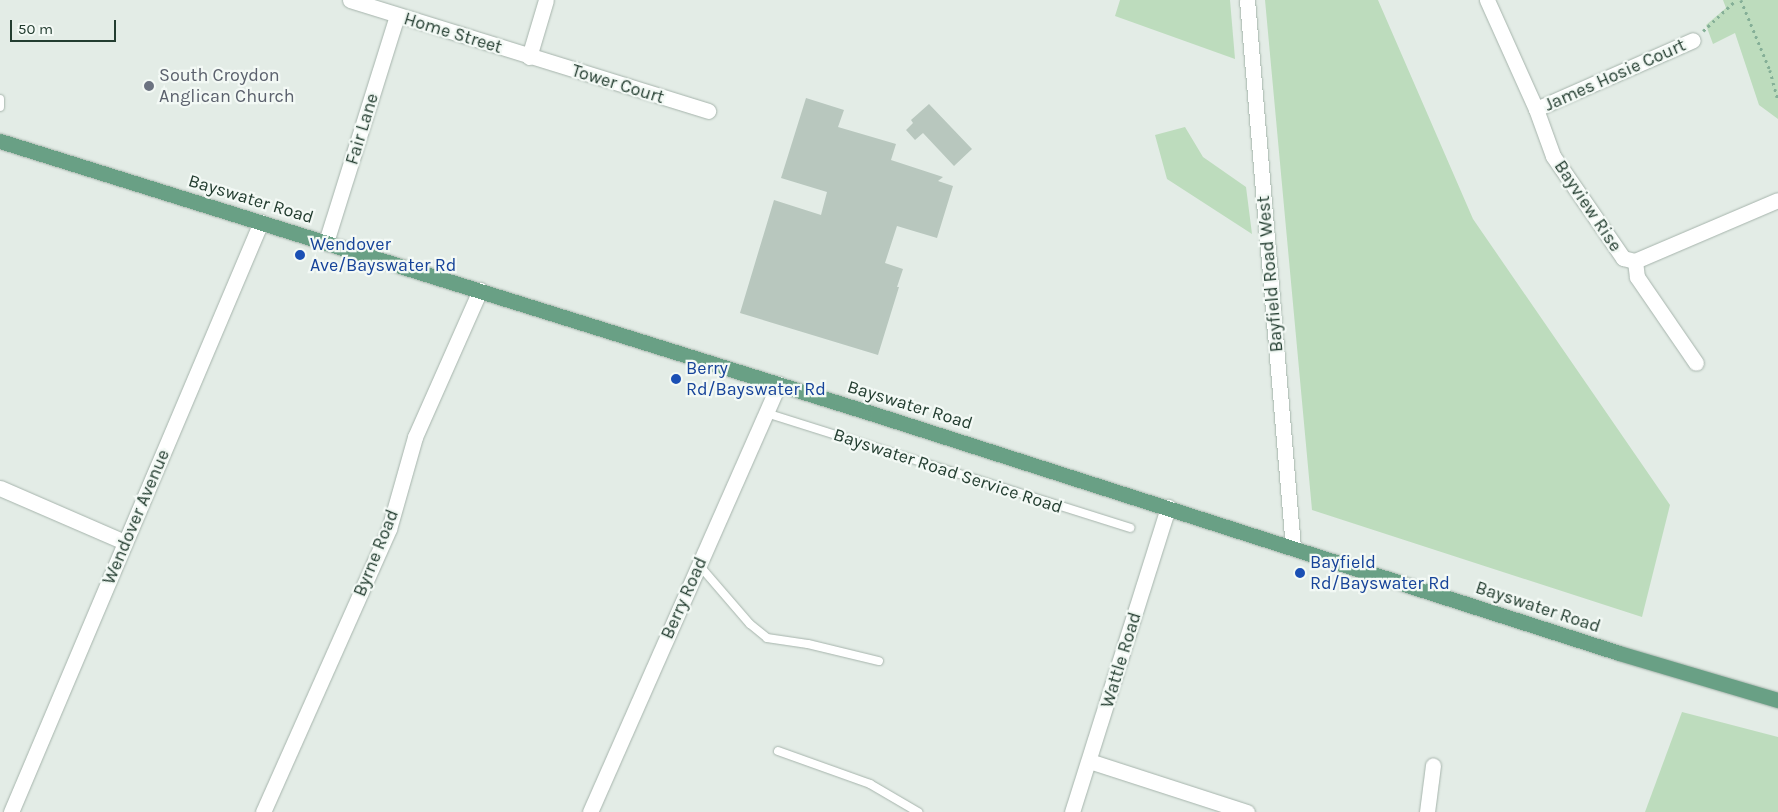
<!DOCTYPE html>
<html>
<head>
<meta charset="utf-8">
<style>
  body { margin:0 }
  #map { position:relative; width:1778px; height:812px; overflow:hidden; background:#e3ece6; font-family:Karla,sans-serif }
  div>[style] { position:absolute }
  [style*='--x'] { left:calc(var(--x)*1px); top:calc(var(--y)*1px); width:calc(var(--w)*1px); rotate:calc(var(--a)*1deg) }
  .green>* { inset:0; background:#bddcbd }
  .building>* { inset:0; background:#b8c7be }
  .path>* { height:2.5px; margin-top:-1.25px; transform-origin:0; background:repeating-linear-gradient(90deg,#85af97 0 2.5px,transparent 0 6.5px) }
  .roads { filter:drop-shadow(0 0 1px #a6b4ac) drop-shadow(0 0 1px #a6b4ac) }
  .lane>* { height:8px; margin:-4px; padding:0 4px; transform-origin:4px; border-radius:4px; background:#fff }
  .street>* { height:15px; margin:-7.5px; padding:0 7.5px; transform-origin:7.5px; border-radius:7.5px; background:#fff }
  .primary>* { height:15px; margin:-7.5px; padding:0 7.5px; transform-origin:7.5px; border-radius:7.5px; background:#69a085 }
  .dots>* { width:14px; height:14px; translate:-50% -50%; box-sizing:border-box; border:2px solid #f3f9f5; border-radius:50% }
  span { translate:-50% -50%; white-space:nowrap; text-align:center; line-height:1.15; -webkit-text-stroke:4.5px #f3f9f5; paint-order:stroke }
  .street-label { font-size:18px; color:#233d30 }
  .worship-label { font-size:18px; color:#5b616d }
  .left { translate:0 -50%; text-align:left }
  .transit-label { font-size:18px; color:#164399 }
  .scale { position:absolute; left:10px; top:20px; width:106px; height:22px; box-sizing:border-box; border:2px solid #233d30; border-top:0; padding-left:6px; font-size:15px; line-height:18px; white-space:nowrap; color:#233d30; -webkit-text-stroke:4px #f3f9f5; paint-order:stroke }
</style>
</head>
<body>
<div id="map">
  <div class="green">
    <i style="clip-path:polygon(1120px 0,1230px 0,1235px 59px,1115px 16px)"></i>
    <i style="clip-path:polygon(1265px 0,1378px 0,1473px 219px,1670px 505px,1642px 617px,1312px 510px)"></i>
    <i style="clip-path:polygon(1723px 0,1778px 0,1778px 119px,1759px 105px,1735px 33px,1713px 44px,1706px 25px,1726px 8px)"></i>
    <i style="clip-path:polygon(1185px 127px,1203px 157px,1246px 187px,1252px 234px,1167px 179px,1155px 135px)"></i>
    <i style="clip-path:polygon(1682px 712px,1778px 737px,1778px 812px,1645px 812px)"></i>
  </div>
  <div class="building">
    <i style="clip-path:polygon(806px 98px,844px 110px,838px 127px,896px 144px,891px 160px,943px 177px,938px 181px,953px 186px,937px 238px,897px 226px,885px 263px,903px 269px,897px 287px,899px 287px,878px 355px,740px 313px,774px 200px,821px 215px,827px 192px,781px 178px)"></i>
    <i style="clip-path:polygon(929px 104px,972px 149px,954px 166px,923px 133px,915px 140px,906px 130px,913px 123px,911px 120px)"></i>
  </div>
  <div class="path">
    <i style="--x:1741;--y:0;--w:76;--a:67.5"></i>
    <i style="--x:1770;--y:70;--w:31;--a:75"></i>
    <i style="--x:1703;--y:31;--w:45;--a:-43.2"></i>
  </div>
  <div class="roads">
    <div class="lane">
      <i style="--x:0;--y:99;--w:8;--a:90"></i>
      <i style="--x:766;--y:413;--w:382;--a:17.5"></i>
      <i style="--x:699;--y:565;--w:78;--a:49.2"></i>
      <i style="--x:750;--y:624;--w:22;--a:39"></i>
      <i style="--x:767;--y:638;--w:41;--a:8.3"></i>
      <i style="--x:808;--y:644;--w:73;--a:13.5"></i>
      <i style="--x:778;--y:751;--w:98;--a:19.7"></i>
      <i style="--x:870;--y:784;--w:56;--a:30.3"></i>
    </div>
    <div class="street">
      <i style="--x:350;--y:0;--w:375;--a:17.2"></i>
      <i style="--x:1247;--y:0;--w:550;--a:85.2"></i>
      <i style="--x:1487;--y:0;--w:120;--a:65.8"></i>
      <i style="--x:1536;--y:109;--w:50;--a:70.1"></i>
      <i style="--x:1553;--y:156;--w:124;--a:55.5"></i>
      <i style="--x:1623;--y:258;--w:12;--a:14"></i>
      <i style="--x:1635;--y:261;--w:155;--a:-23.1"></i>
      <i style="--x:529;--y:57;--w:59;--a:-73.4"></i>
      <i style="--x:1536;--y:109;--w:171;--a:-23.7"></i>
      <i style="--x:326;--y:242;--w:237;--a:-72.6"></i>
      <i style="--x:1635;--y:261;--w:16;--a:83"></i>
      <i style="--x:1637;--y:277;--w:104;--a:55.5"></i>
      <i style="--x:0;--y:488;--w:136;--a:23.4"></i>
      <i style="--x:1089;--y:761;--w:166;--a:17.9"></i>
      <i style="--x:11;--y:812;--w:641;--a:-67.04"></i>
      <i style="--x:263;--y:812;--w:310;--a:-66"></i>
      <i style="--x:389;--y:529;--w:96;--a:-74.2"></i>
      <i style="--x:415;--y:437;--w:161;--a:-66.1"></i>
      <i style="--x:590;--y:812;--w:468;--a:-66.2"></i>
      <i style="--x:1072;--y:812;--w:320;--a:-72.5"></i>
      <i style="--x:1427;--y:812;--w:47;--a:-82.7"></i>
    </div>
    <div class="primary">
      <i style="--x:0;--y:141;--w:919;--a:17.35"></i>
      <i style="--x:877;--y:415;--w:779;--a:17.78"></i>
      <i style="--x:1619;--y:653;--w:166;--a:16.5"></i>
    </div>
  </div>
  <div class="dots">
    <i style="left:149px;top:86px;background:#6b7280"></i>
    <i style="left:300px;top:255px;background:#1a4fb4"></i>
    <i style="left:676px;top:379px;background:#1a4fb4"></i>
    <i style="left:1300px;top:573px;background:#1a4fb4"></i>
  </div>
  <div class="street-label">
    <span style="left:453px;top:33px;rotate:17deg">Home Street</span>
    <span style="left:1615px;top:75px;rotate:-24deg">James Hosie Court</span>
    <span style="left:618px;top:84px;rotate:17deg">Tower Court</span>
    <span style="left:362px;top:129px;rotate:-73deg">Fair Lane</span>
    <span style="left:251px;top:199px;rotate:17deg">Bayswater Road</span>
    <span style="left:1588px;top:206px;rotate:56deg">Bayview Rise</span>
    <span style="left:1270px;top:274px;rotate:-95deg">Bayfield Road West</span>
    <span style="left:910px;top:405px;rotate:17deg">Bayswater Road</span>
    <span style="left:948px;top:471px;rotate:18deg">Bayswater Road Service Road</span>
    <span style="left:136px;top:517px;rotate:-67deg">Wendover Avenue</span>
    <span style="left:376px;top:553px;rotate:-68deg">Byrne Road</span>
    <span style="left:684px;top:598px;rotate:-66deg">Berry Road</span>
    <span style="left:1538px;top:607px;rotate:18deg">Bayswater Road</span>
    <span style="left:1121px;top:660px;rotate:-73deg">Wattle Road</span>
  </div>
  <div class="worship-label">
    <span class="left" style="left:159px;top:86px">South Croydon<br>Anglican Church</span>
  </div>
  <div class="transit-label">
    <span class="left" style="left:310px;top:255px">Wendover<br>Ave/Bayswater Rd</span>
    <span class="left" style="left:686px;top:379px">Berry<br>Rd/Bayswater Rd</span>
    <span class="left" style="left:1310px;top:573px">Bayfield<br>Rd/Bayswater Rd</span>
  </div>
  <div class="scale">50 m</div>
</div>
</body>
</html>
